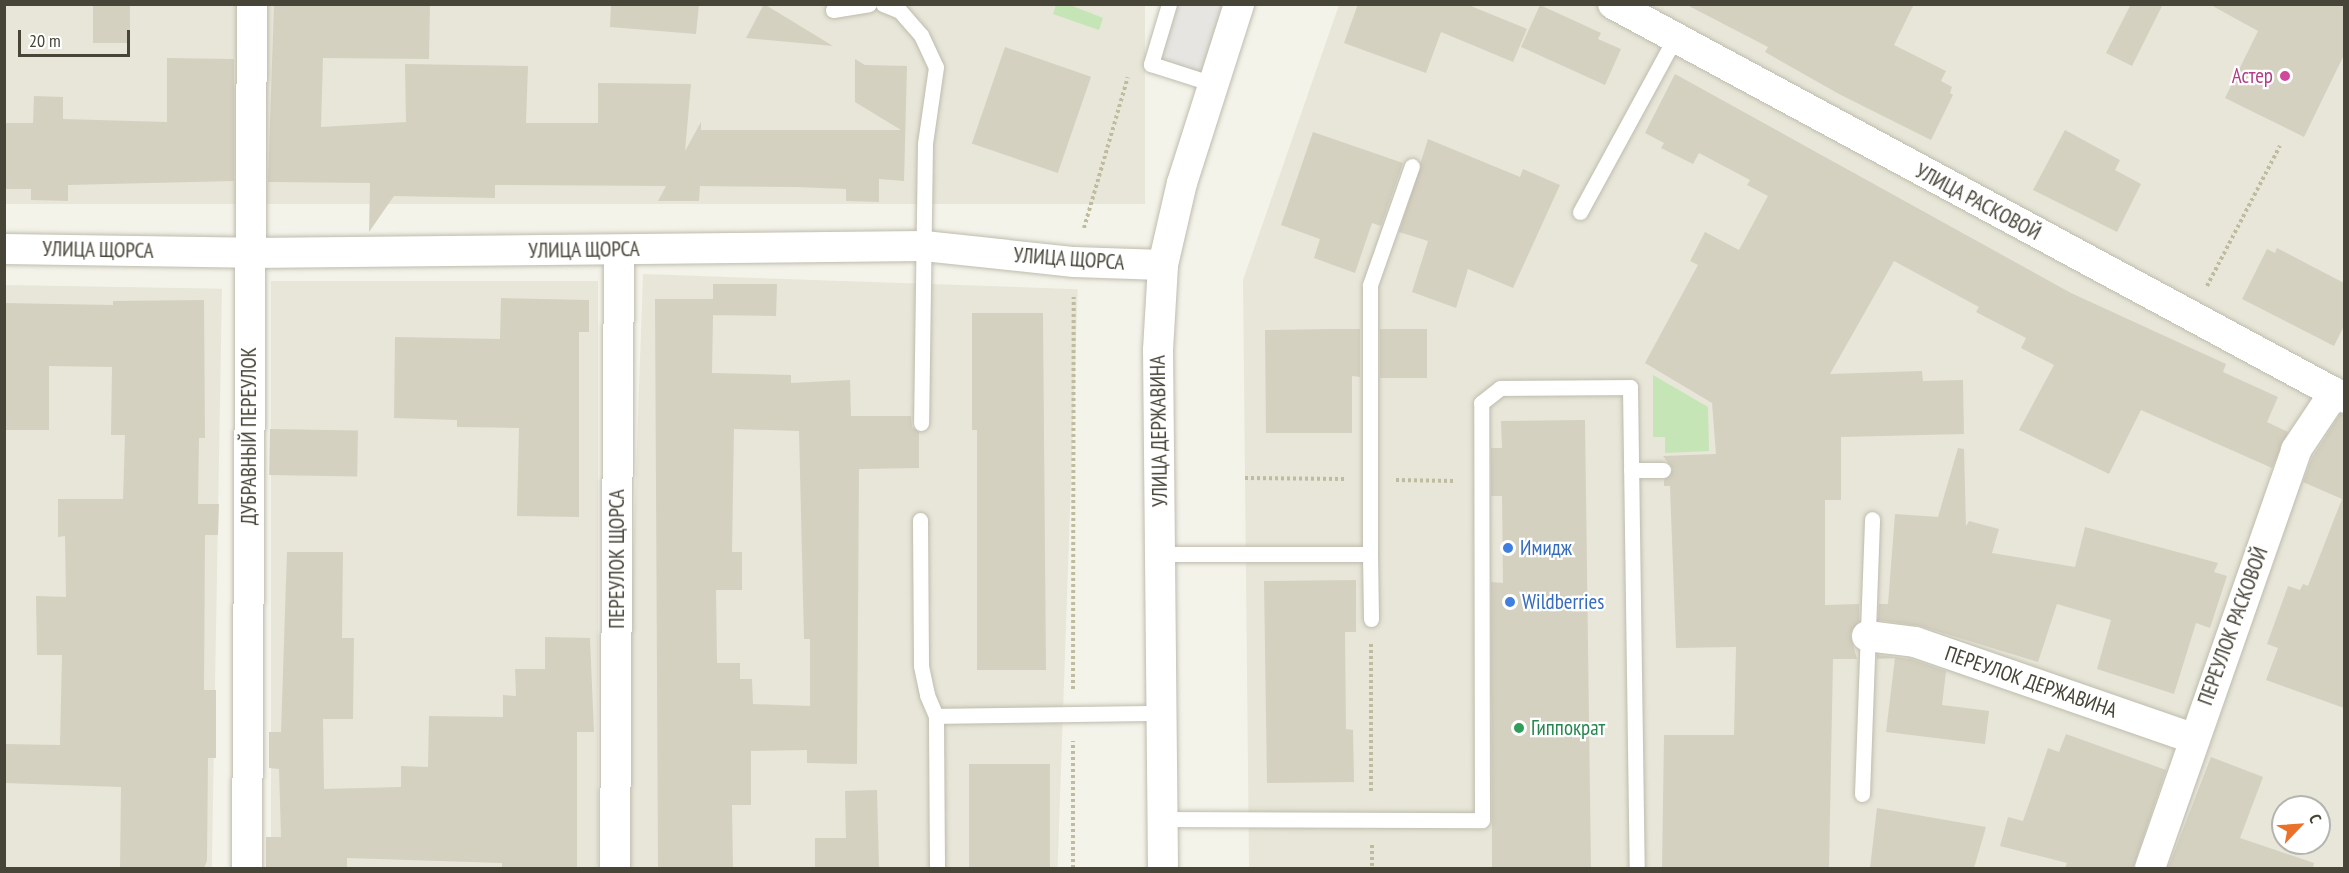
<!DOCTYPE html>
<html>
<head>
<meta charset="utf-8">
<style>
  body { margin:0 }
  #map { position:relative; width:2349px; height:873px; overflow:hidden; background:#f4f3ea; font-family:"PT Sans Narrow",sans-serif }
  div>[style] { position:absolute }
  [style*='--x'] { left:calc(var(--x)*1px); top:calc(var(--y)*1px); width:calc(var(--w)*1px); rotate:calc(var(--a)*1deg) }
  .residential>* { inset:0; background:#e7e6d8; transform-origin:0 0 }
  .green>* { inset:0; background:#c5e5b6 }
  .parking>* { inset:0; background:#e6e5e1 }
  .building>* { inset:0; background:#d5d1c0; transform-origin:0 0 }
  .path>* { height:4px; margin-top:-2px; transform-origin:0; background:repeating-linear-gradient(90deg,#bfbb9f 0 3px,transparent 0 6px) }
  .roads { filter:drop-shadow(0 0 2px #bfbcad) drop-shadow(0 0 2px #bfbcad) }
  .lane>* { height:15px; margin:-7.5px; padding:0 7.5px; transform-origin:7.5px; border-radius:7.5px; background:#fff }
  .street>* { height:30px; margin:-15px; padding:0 15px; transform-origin:15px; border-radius:15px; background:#fff }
  .dots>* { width:16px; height:16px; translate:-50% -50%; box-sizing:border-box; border:3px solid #fff; border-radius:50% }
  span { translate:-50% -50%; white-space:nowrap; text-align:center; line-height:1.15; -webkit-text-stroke:4.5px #fff; paint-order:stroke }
  .hotel-label { font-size:21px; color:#b23c85 }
  .right { translate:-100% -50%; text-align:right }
  .street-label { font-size:21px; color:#474538 }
  .shop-label { font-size:21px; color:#366cbe }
  .left { translate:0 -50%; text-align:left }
  .leisure-label { font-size:21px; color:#27864d }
  .frame { position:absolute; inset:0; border:6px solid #474538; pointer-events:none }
  .north { position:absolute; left:2271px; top:795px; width:60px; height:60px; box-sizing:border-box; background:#fff; border:2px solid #b5b5af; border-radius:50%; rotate:65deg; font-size:16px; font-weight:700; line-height:24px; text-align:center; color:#474538 }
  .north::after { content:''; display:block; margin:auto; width:21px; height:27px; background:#eb712a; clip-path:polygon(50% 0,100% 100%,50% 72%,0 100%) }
  .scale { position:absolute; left:18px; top:30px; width:112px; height:27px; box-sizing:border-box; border:3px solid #474538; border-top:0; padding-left:8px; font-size:18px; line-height:21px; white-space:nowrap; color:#474538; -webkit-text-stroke:4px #fff; paint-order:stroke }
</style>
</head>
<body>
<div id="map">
  <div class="residential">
    <i style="left:4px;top:5px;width:1141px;height:199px"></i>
    <i style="clip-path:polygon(evenodd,1339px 5px,2344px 5px,2344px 868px,1249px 868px,1243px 280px,1339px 5px,2283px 807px,2319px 807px,2319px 843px,2283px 843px,2283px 807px)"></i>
    <i style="left:643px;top:274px;width:435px;height:594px;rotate:2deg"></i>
    <i style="left:271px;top:281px;width:327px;height:587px"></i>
    <i style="left:5px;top:285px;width:217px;height:583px;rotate:1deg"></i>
  </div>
  <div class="green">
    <i style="clip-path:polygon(1056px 5px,1070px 5px,1103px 18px,1099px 30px,1053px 14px)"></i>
    <i style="clip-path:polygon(1653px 375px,1708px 407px,1709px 451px,1665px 453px,1665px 437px,1653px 437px)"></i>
  </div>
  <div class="parking">
    <i style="clip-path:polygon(1162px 5px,1232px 5px,1205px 88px,1142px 68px)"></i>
  </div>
  <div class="building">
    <i style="left:93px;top:4px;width:37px;height:39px"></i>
    <i style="clip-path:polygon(274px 4px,430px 4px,429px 59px,323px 58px,321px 127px,406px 122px,405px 64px,528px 66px,526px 123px,598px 123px,598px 83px,691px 84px,685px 151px,701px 122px,701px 130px,901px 130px,855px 102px,855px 59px,865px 65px,907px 66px,904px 181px,879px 179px,879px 202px,846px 201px,846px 189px,796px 187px,700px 186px,699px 201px,658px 201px,666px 186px,495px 185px,495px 198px,394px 196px,369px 232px,370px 183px,268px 182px)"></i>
    <i style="clip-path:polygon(611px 4px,699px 4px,696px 34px,610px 27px)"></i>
    <i style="clip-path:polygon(764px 4px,833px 46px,746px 38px)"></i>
    <i style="clip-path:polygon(1358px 4px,1466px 4px,1527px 29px,1513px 62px,1441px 32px,1426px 73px,1344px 43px)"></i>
    <i style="clip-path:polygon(1685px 4px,1914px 4px,1894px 45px,1946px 71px,1941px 81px,1952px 87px,1950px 93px,1953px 95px,1931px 140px,1839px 94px,1765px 52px,1768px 47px)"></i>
    <i style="clip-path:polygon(2131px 4px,2163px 4px,2132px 66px,2106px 53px)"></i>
    <i style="clip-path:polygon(2209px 4px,2344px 4px,2344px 55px,2304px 137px,2225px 98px,2258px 31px)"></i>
    <i style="clip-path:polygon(1540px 5px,1601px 33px,1598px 39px,1621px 49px,1605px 85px,1521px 47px)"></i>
    <i style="left:1005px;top:47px;width:91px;height:102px;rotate:19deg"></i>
    <i style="clip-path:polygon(167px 58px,234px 59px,234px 181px,68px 185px,68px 201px,31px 200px,31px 189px,4px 189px,4px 123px,33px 123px,34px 96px,63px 97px,63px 119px,167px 122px)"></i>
    <i style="clip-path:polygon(1675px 74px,2071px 293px,2226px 364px,2223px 372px,2278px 397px,2267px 422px,2288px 432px,2272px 468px,2141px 410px,2109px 474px,2019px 430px,2054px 365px,2021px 348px,2026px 338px,1976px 312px,1979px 307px,1894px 261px,1830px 374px,1922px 371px,1923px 381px,1963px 380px,1964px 434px,1841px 437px,1841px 500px,1825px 500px,1825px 605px,1859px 604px,1859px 621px,1850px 634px,1857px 659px,1833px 659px,1829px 868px,1662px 868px,1664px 735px,1734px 735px,1736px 647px,1676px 648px,1670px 486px,1664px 486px,1664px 480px,1673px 469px,1663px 456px,1716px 454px,1712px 403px,1645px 363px,1698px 265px,1690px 261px,1705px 232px,1739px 250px,1768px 196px,1747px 185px,1750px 180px,1699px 153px,1693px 164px,1661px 148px,1664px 143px,1645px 133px)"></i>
    <i style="clip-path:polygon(2065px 130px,2120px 160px,2115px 170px,2141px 184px,2117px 232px,2033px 190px)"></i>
    <i style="clip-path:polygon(1313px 132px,1403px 163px,1381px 226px,1372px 223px,1355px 273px,1314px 258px,1320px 239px,1281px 225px)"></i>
    <i style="clip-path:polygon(1428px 139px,1520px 177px,1523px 169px,1560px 185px,1513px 288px,1468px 269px,1456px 308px,1412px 292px,1428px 241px,1399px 232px)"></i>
    <i style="clip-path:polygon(2277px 248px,2344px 283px,2344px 326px,2334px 346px,2242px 299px,2267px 249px,2275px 253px)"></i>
    <i style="clip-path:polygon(evenodd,713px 284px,777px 284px,776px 316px,713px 315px,712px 373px,791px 375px,791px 383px,850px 380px,851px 416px,911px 416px,912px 427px,919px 432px,919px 468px,859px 469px,857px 764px,807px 763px,807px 750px,751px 751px,751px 805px,732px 805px,733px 868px,658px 868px,655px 299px,713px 299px,713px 284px,734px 429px,799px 431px,804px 639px,810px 639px,810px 706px,753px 704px,752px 679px,740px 679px,740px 663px,717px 663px,716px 590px,742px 590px,742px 552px,732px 552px,734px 429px)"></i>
    <i style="clip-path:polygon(501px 298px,589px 300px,589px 332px,579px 332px,579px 517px,517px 516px,519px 428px,457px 427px,457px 420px,394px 418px,395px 337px,500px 339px)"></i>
    <i style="clip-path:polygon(204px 300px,205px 438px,199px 438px,198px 504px,219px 504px,218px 535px,205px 535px,204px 690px,216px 690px,216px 758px,208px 758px,207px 861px,204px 868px,120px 868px,121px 787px,4px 783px,4px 744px,60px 745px,62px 655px,37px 655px,36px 596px,66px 597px,65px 536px,58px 537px,58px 499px,123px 499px,125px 435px,111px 435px,112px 367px,49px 366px,49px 430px,6px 430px,4px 303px,113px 305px,113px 301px)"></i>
    <i style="clip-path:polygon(972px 313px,1043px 313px,1046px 670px,977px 670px,977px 430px,972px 430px)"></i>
    <i style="clip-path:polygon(1330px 329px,1360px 329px,1360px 377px,1352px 376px,1352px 433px,1266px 433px,1265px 330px)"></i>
    <i style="left:1380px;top:329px;width:47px;height:49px"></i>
    <i style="clip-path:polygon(2340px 414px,2344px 415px,2344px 708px,2266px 680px,2278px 648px,2267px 644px,2288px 586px,2300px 590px,2303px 584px,2308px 586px,2342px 499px,2303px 482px,2312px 458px)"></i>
    <i style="clip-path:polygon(1585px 420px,1591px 868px,1492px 868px,1491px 582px,1503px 583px,1502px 496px,1491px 496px,1491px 448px,1502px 448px,1501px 421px)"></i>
    <i style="left:270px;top:429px;width:88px;height:46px;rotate:1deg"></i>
    <i style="clip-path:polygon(1958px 448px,1964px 449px,1966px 526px,1969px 521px,1999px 529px,1992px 553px,2075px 567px,2085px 527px,2218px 563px,2214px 572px,2227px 576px,2210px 628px,2196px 623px,2174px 694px,2097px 669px,2111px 620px,2057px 604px,2038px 662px,1920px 626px,1878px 620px,1879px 604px,1888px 604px,1895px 514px,1938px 517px)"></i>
    <i style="clip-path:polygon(287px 552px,343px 552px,342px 638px,354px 638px,353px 719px,323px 719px,324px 789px,401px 787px,401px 766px,428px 767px,429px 716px,503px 717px,503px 695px,516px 696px,515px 669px,545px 669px,545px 637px,590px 638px,594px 732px,577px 732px,577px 868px,502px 868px,502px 863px,347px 858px,347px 868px,266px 868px,266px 837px,281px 837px,279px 769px,269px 768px,269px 732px,281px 732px)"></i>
    <i style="clip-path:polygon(1356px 580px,1356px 632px,1345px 632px,1346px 729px,1353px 730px,1354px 782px,1267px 783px,1264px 581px)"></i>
    <i style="clip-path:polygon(1877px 655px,1911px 659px,1946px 671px,1942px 705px,1989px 711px,1985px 744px,1886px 732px,1895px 658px,1877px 659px)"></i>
    <i style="clip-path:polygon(2066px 734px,2166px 770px,2133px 868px,2065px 868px,2067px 863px,2000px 846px,2008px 817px,2023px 821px,2048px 748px,2059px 752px)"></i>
    <i style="clip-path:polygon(2211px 757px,2263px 777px,2240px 838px,2314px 863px,2313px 868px,2168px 868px)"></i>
    <i style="left:969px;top:764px;width:81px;height:104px"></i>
    <i style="clip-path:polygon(877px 790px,879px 868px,815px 868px,815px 838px,846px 838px,845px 791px)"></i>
    <i style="clip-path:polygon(1877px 808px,1986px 827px,1974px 868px,1870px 868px)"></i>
  </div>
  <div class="path">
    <i style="--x:1084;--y:228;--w:157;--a:-73.8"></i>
    <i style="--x:2207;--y:286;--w:158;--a:-62.5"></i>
    <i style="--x:1245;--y:478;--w:99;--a:0.6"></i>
    <i style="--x:1396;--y:480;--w:59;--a:1"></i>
    <i style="--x:1371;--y:644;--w:149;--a:90"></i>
    <i style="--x:1073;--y:689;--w:392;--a:-89.9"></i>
    <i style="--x:1372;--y:845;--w:23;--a:90"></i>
    <i style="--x:1073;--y:868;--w:127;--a:-90"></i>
  </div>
  <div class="roads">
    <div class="lane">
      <i style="--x:883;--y:4;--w:18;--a:22"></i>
      <i style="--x:900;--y:11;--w:32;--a:49"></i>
      <i style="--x:921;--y:35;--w:35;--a:65"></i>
      <i style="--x:936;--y:67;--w:77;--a:98.2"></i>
      <i style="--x:925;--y:143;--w:280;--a:90.8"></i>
      <i style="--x:1169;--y:4;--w:63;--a:106.7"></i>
      <i style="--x:1151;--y:64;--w:65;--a:17.9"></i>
      <i style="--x:833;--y:10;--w:36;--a:-9"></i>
      <i style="--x:1580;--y:212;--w:198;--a:-61.4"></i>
      <i style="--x:1631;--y:470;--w:32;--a:0"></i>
      <i style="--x:920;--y:520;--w:146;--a:89.6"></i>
      <i style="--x:921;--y:666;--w:30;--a:78"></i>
      <i style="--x:927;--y:695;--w:23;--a:67"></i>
      <i style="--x:1160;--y:554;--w:210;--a:0"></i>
      <i style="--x:1370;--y:554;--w:269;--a:-90"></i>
      <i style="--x:1370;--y:285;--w:126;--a:-70.6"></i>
      <i style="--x:1370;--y:554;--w:65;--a:89.1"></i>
      <i style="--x:1862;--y:794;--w:275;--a:-87.9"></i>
      <i style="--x:1163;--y:819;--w:319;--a:0.2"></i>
      <i style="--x:1482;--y:820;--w:417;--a:-90.1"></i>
      <i style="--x:1481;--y:403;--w:24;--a:-38"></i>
      <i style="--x:1500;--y:388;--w:130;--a:-0.4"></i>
      <i style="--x:1630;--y:387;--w:481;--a:89.2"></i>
      <i style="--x:937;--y:868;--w:152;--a:-90.4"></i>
      <i style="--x:936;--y:716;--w:225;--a:-0.8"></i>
    </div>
    <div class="street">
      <i style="--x:1613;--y:4;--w:830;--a:28.32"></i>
      <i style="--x:4;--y:249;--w:246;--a:0.9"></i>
      <i style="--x:250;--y:253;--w:674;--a:-0.6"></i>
      <i style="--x:924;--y:246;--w:151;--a:6.1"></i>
      <i style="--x:1074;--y:262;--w:89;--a:1.9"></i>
      <i style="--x:1867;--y:636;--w:48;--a:7.1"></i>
      <i style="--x:1915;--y:642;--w:294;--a:19.1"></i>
      <i style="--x:247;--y:868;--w:864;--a:-89.67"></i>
      <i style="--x:615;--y:868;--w:618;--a:-89.63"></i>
      <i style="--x:1163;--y:868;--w:518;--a:-90.55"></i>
      <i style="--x:1158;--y:350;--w:85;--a:-86.6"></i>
      <i style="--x:1163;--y:265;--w:84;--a:-77"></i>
      <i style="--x:1182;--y:183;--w:188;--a:-72.3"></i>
      <i style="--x:2150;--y:868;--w:443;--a:-70.7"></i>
      <i style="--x:2296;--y:450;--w:69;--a:-56.3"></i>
    </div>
  </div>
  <div class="dots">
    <i style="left:2285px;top:76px;background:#d1479c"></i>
    <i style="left:1508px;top:548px;background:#3f7fe0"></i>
    <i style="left:1510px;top:602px;background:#3f7fe0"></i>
    <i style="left:1519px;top:728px;background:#2e9e5b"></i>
  </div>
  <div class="hotel-label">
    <span class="right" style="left:2273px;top:76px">Астер</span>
  </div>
  <div class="street-label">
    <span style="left:1978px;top:202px;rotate:28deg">УЛИЦА РАСКОВОЙ</span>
    <span style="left:98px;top:250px;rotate:1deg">УЛИЦА ЩОРСА</span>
    <span style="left:584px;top:250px;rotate:-1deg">УЛИЦА ЩОРСА</span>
    <span style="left:1069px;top:259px;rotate:4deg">УЛИЦА ЩОРСА</span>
    <span style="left:1159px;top:431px;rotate:-91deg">УЛИЦА ДЕРЖАВИНА</span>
    <span style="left:249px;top:436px;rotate:-90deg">ДУБРАВНЫЙ ПЕРЕУЛОК</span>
    <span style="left:617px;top:559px;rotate:-90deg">ПЕРЕУЛОК ЩОРСА</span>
    <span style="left:2233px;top:626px;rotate:-70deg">ПЕРЕУЛОК РАСКОВОЙ</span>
    <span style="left:2031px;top:682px;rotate:19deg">ПЕРЕУЛОК ДЕРЖАВИНА</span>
  </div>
  <div class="shop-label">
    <span class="left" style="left:1520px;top:548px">Имидж</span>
    <span class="left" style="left:1522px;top:602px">Wildberries</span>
  </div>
  <div class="leisure-label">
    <span class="left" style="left:1531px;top:728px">Гиппократ</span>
  </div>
  <div class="frame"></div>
  <div class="north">С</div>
  <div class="scale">20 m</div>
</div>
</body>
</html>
